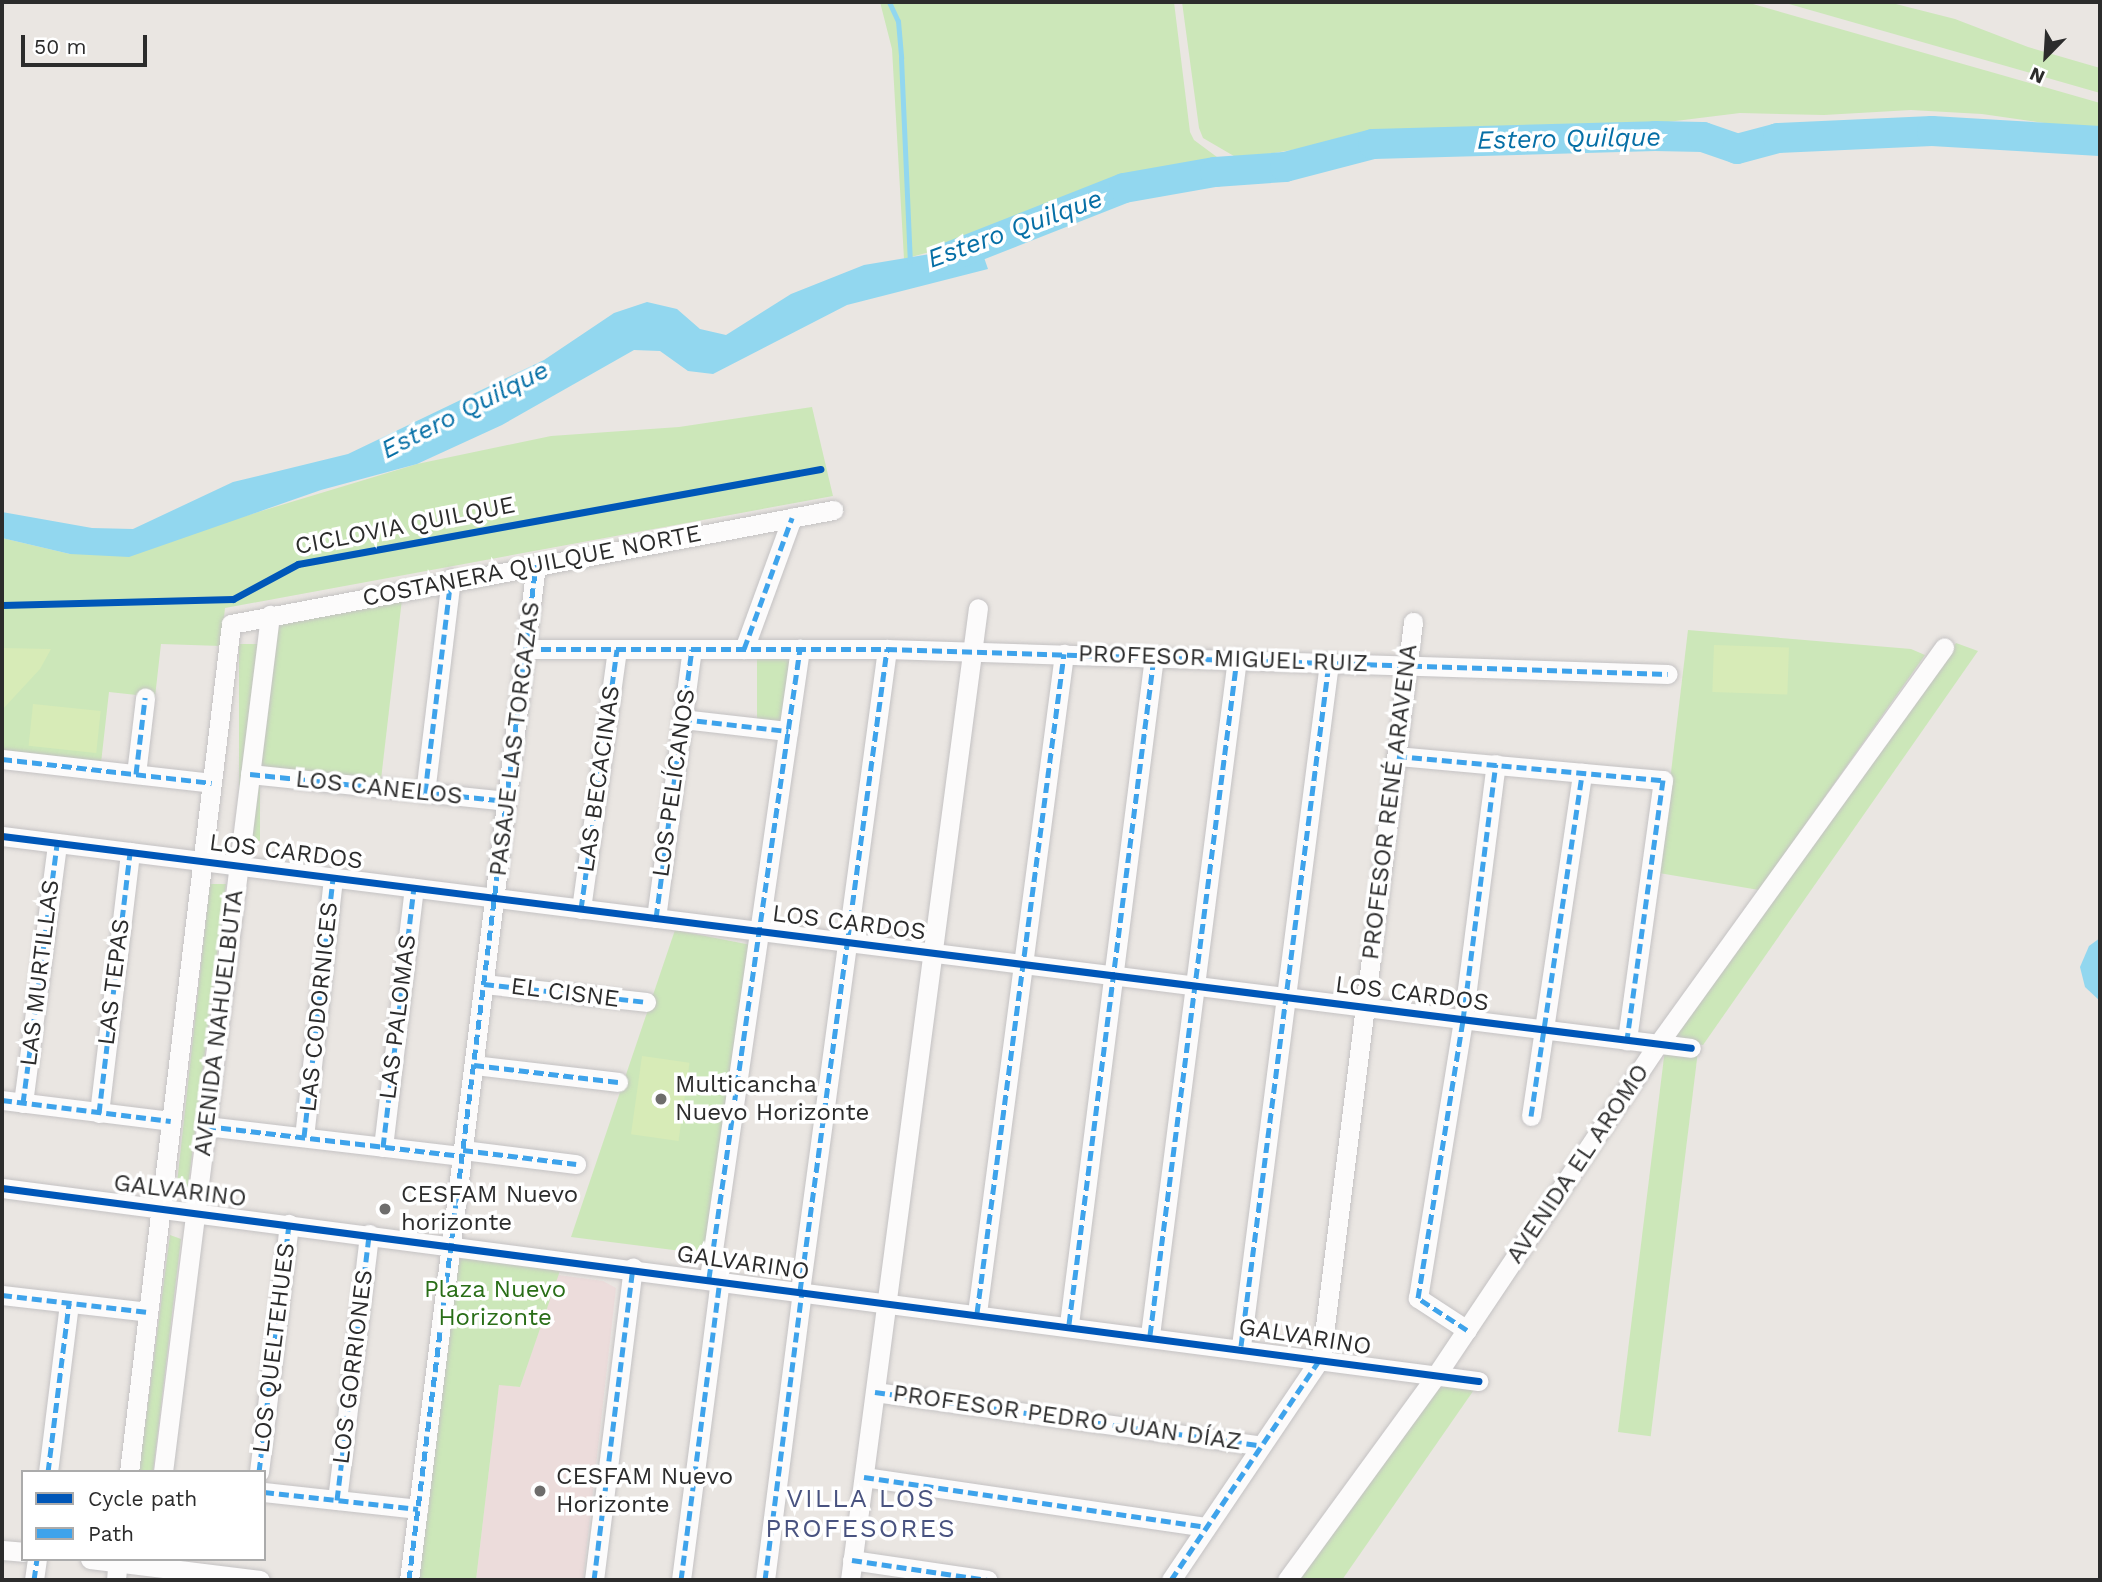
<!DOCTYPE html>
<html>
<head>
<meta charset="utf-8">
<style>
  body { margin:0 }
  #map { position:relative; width:2102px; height:1582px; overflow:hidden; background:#eae6e2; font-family:"Work Sans",sans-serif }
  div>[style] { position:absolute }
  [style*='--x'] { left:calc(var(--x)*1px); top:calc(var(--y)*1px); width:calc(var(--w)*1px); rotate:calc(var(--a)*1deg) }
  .medical>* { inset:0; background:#ecdcdb }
  .green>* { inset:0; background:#cce7b9; transform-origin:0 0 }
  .pitch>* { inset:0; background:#d7ebb7; transform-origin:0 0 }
  .water>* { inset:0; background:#92d7ef }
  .stream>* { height:5px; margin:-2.5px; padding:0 2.5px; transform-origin:2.5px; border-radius:2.5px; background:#92d7ef }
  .river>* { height:30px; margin:-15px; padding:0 15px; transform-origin:15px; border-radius:15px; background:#92d7ef }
  .roads { filter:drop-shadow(0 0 2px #c4c2c3) drop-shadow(0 0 2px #c4c2c3) }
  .minor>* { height:19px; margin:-9.5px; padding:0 9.5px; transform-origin:9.5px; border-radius:9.5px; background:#fcfbfb }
  .quiet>* { height:5px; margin-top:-2.5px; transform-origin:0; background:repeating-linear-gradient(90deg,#3ea3eb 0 10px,transparent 0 15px) }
  .cycleway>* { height:7px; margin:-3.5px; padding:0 3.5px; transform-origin:3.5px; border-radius:3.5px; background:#0057b8 }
  .dots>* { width:19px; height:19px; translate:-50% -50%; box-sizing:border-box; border:4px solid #fff; border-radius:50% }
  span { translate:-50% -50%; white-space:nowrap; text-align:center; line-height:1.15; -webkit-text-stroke:7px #fff; paint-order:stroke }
  .street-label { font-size:24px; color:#2c2c2c }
  .poi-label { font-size:24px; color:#2c2c2c }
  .left { translate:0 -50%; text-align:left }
  .park-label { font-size:24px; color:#296e17 }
  .water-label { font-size:26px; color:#066fa6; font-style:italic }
  .neighbourhood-label { font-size:26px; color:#495380; letter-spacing:2px }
  .frame { position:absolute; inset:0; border:4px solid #2c2c2c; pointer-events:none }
  .legend { position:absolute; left:21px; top:1470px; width:245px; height:91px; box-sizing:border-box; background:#fff; border:2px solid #ababab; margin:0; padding:9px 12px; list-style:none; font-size:21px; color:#2c2c2c }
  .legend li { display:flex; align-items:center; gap:14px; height:35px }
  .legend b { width:35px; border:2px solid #ababab }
  .north { position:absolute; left:2011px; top:21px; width:70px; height:70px; -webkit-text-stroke:5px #fff; paint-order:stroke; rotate:204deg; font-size:19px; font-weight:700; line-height:28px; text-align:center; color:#2c2c2c }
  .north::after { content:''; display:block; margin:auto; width:24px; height:32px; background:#2c2c2c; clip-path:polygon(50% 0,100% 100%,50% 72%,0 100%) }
  .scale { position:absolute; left:21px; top:35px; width:126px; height:32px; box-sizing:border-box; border:4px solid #2c2c2c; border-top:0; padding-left:9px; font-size:21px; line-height:24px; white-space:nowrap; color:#2c2c2c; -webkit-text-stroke:5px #fff; paint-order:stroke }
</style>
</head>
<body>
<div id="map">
  <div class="medical">
    <i style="clip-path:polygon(558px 1275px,603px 1281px,616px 1288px,583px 1580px,476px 1580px,499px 1384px,520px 1387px)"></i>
  </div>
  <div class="green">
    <i style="clip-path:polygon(880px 2px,1174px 2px,1190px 132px,1194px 140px,1225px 163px,1121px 183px,1013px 229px,904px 259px,892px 49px)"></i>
    <i style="clip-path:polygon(1182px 2px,1746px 2px,2100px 103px,2100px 131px,1982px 114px,1911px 110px,1824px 115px,1740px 113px,1603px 130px,1478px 129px,1372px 136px,1239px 159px,1203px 138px,1199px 128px)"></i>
    <i style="clip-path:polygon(1782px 2px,1888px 2px,1955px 19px,2028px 47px,2100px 68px,2100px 93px)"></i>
    <i style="clip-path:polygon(812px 407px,833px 496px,225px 608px,221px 646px,161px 644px,155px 697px,109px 692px,101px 763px,2px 752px,2px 538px,70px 554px,245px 516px,417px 464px,551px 436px,679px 427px)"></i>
    <i style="clip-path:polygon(402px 599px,380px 788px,250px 774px,270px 615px)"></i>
    <i style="clip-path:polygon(1688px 630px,1911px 649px,1925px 655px,1759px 890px,1659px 873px)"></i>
    <i style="clip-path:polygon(1956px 643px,1978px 651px,1703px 1045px,1670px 1040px)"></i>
    <i style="left:239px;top:644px;width:21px;height:197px"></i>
    <i style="left:757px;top:649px;width:43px;height:77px"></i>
    <i style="clip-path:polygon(210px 884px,226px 884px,187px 1195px,176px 1192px)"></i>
    <i style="clip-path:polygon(675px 930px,751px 945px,705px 1254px,571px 1237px)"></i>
    <i style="left:1665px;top:1049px;width:33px;height:386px;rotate:7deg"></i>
    <i style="clip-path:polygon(170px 1235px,181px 1239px,153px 1472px,139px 1472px)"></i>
    <i style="clip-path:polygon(451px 1244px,564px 1259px,520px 1387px,499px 1385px,476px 1580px,409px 1580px)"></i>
    <i style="clip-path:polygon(1439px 1384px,1478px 1384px,1342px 1580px,1298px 1580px)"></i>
  </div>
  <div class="pitch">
    <i style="left:1714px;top:645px;width:75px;height:47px;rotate:2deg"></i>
    <i style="clip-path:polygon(2px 648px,51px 649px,40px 669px,2px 710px)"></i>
    <i style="left:33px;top:704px;width:68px;height:42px;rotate:6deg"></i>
    <i style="left:642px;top:1056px;width:48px;height:79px;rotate:8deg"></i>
  </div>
  <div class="water">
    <i style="clip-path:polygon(978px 240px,988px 269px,847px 305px,713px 374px,688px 371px,660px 351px,634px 350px,502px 425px,417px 464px,321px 490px,129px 557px,70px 554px,2px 538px,2px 512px,92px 528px,133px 529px,233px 482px,348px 454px,544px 360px,614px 313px,647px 302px,677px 309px,700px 329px,726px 335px,791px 294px,864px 265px,948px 251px)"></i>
    <i style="clip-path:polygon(2100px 938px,2100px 1001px,2085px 987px,2080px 967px,2089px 946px)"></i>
  </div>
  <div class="stream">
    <i style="--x:889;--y:2;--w:21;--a:65"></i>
    <i style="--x:898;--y:21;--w:37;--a:85"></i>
    <i style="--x:901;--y:58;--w:204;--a:87.5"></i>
  </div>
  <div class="river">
    <i style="--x:944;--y:259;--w:193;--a:-21.5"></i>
    <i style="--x:1124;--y:188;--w:92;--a:-10"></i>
    <i style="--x:1215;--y:172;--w:70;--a:-4.1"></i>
    <i style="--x:1285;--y:167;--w:91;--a:-14.6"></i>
    <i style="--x:1373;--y:144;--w:282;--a:-1.6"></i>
    <i style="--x:1655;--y:136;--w:48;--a:1.2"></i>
    <i style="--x:1703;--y:137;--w:36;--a:19"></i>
    <i style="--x:1737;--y:149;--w:42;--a:-15"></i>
    <i style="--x:1778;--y:138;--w:154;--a:-2.6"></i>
    <i style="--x:1932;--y:131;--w:168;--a:3.4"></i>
  </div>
  <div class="roads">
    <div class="minor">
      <i style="--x:526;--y:649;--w:361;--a:0"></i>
      <i style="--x:887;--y:649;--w:781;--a:1.83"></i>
      <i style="--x:744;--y:649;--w:140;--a:-69.9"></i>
      <i style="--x:682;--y:719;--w:107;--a:6.5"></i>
      <i style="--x:1397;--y:756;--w:267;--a:5.2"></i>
      <i style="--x:1663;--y:780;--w:263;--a:97.9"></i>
      <i style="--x:2;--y:759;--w:211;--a:6.5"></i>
      <i style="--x:136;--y:774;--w:77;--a:-83.2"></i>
      <i style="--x:250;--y:774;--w:258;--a:6"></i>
      <i style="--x:425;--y:793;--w:216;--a:-83.1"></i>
      <i style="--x:2;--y:836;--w:1702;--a:7.15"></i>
      <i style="--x:581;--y:909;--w:262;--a:-82.1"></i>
      <i style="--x:656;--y:918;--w:271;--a:-82.4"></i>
      <i style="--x:484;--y:984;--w:163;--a:6.3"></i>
      <i style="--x:474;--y:1065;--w:145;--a:6.7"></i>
      <i style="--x:2;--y:1100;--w:170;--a:7.1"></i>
      <i style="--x:23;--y:1103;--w:262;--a:-82.5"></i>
      <i style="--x:99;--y:1113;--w:263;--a:-83.2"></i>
      <i style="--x:1531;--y:1116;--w:347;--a:-81.5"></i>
      <i style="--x:206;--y:1126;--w:258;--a:6.7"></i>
      <i style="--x:304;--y:1137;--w:261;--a:-83.6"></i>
      <i style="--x:383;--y:1147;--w:261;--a:-83.2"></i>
      <i style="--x:463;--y:1150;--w:114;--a:7.1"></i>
      <i style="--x:2;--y:1188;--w:1489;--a:7.45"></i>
      <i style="--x:709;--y:1278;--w:636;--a:-81.77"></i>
      <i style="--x:800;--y:1291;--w:648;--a:-82.28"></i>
      <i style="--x:2;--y:1295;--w:147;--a:6.6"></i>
      <i style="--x:977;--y:1313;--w:665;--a:-82.48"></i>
      <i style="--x:1069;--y:1324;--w:672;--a:-82.74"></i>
      <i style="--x:1467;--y:1330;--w:59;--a:-146.9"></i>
      <i style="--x:1418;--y:1298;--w:282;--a:-80.8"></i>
      <i style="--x:1463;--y:1020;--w:258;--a:-82.7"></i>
      <i style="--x:1150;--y:1335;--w:682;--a:-82.67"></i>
      <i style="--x:1241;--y:1346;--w:689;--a:-82.66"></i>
      <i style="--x:875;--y:1392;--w:388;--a:7.9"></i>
      <i style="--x:48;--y:1472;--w:170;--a:-82.9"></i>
      <i style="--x:129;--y:1472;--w:854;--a:-83.14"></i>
      <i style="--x:231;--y:624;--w:613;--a:-10.72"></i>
      <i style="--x:163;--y:1472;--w:864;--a:-82.88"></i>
      <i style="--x:259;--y:1472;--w:250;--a:-83.1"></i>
      <i style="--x:864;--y:1477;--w:345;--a:8.3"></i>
      <i style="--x:264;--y:1492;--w:155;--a:6.3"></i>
      <i style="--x:337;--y:1500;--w:268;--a:-83.1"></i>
      <i style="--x:2;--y:1550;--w:21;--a:5"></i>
      <i style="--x:90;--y:1559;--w:171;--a:7"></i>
      <i style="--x:852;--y:1560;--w:137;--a:8.4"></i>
      <i style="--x:34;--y:1580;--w:21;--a:-82"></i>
      <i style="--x:116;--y:1580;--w:21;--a:-85"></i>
      <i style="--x:409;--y:1580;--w:1023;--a:-82.87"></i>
      <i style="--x:594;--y:1580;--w:315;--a:-82.9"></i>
      <i style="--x:681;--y:1580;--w:304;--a:-82.6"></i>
      <i style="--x:765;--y:1580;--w:291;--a:-82.7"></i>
      <i style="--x:850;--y:1580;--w:980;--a:-82.5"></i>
      <i style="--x:1171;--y:1580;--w:268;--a:-56"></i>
      <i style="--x:1321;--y:1358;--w:742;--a:-82.87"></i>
      <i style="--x:1287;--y:1580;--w:251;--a:-53.9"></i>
      <i style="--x:1435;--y:1377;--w:401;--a:-56.2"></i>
      <i style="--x:1658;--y:1044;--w:489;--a:-54.2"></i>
    </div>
  </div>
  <div class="quiet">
    <i style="--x:526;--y:649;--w:361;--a:0"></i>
    <i style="--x:887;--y:649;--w:781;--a:1.83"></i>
    <i style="--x:744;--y:649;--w:140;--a:-69.9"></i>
    <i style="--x:682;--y:719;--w:107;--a:6.5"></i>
    <i style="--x:1397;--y:756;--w:267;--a:5.2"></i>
    <i style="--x:1663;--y:780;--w:263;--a:97.9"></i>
    <i style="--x:2;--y:759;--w:211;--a:6.5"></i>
    <i style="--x:136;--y:774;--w:77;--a:-83.2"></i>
    <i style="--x:250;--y:774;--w:258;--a:6"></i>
    <i style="--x:425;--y:793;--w:216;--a:-83.1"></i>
    <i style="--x:581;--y:909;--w:262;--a:-82.1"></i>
    <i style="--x:656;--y:918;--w:271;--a:-82.4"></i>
    <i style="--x:484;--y:984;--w:163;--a:6.3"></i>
    <i style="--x:474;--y:1065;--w:145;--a:6.7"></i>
    <i style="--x:2;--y:1100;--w:170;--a:7.1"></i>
    <i style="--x:23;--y:1103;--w:262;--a:-82.5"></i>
    <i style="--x:99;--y:1113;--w:263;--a:-83.2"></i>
    <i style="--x:1531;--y:1116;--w:347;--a:-81.5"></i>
    <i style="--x:206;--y:1126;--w:258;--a:6.7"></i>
    <i style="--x:304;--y:1137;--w:261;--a:-83.6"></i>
    <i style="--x:383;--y:1147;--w:261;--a:-83.2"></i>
    <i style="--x:463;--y:1150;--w:114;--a:7.1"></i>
    <i style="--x:709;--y:1278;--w:636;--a:-81.77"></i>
    <i style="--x:800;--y:1291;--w:648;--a:-82.28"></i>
    <i style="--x:2;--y:1295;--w:147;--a:6.6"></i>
    <i style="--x:977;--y:1313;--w:665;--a:-82.48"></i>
    <i style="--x:1069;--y:1324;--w:672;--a:-82.74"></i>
    <i style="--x:1467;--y:1330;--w:59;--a:-146.9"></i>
    <i style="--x:1418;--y:1298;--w:282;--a:-80.8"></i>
    <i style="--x:1463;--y:1020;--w:258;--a:-82.7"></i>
    <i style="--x:1150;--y:1335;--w:682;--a:-82.67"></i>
    <i style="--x:1241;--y:1346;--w:689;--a:-82.66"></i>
    <i style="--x:875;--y:1392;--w:388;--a:7.9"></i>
    <i style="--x:48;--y:1472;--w:170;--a:-82.9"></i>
    <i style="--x:259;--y:1472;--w:250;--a:-83.1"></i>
    <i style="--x:864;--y:1477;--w:345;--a:8.3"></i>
    <i style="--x:264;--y:1492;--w:155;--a:6.3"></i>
    <i style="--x:337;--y:1500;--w:268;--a:-83.1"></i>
    <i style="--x:852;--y:1560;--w:137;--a:8.4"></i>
    <i style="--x:34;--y:1580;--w:21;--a:-82"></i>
    <i style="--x:251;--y:1580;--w:1;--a:-90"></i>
    <i style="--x:409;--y:1580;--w:1023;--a:-82.87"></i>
    <i style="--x:594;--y:1580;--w:315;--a:-82.9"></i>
    <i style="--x:681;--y:1580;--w:304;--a:-82.6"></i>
    <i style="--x:765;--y:1580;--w:291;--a:-82.7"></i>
    <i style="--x:1171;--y:1580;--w:268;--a:-56"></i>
  </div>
  <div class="cycleway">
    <i style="--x:2;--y:605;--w:231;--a:-1.5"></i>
    <i style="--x:233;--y:599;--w:74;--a:-28.3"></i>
    <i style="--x:298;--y:564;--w:531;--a:-10.31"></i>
    <i style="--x:2;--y:836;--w:1702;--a:7.15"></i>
    <i style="--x:2;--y:1188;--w:1489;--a:7.45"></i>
  </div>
  <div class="dots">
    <i style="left:661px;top:1099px;background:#6e6d6c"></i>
    <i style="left:385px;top:1209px;background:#6e6d6c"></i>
    <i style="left:540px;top:1491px;background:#6e6d6c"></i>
  </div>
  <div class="street-label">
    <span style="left:405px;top:526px;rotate:-11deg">CICLOVIA QUILQUE</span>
    <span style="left:532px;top:566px;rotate:-11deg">COSTANERA QUILQUE NORTE</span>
    <span style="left:1223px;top:659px;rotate:2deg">PROFESOR MIGUEL RUIZ</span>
    <span style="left:515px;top:739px;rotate:-83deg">PASAJE LAS TORCAZAS</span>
    <span style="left:599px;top:779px;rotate:-82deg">LAS BECACINAS</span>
    <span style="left:674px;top:783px;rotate:-82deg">LOS PELÍCANOS</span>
    <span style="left:379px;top:788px;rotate:6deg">LOS CANELOS</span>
    <span style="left:1390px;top:802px;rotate:-83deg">PROFESOR RENÉ ARAVENA</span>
    <span style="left:286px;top:852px;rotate:7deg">LOS CARDOS</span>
    <span style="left:849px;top:923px;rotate:7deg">LOS CARDOS</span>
    <span style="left:40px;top:973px;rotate:-83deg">LAS MURTILLAS</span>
    <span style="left:114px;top:982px;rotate:-83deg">LAS TEPAS</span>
    <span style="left:565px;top:993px;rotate:7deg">EL CISNE</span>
    <span style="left:1412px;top:994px;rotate:7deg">LOS CARDOS</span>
    <span style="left:319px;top:1007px;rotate:-84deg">LAS CODORNICES</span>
    <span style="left:398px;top:1017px;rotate:-83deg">LAS PALOMAS</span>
    <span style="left:219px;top:1023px;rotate:-83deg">AVENIDA NAHUELBUTA</span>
    <span style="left:1578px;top:1164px;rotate:-56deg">AVENIDA EL AROMO</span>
    <span style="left:180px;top:1191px;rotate:7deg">GALVARINO</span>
    <span style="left:743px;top:1263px;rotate:8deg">GALVARINO</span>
    <span style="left:1305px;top:1337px;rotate:9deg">GALVARINO</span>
    <span style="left:274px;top:1348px;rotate:-83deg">LOS QUELTEHUES</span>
    <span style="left:353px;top:1367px;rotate:-83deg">LOS GORRIONES</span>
    <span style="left:1067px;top:1418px;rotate:8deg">PROFESOR PEDRO JUAN DÍAZ</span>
  </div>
  <div class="poi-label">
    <span class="left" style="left:675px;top:1099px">Multicancha<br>Nuevo Horizonte</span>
    <span class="left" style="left:401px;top:1209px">CESFAM Nuevo<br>horizonte</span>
    <span class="left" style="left:556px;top:1491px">CESFAM Nuevo<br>Horizonte</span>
  </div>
  <div class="park-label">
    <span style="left:495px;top:1304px">Plaza Nuevo<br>Horizonte</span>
  </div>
  <div class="water-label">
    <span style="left:1569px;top:139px;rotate:-1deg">Estero Quilque</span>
    <span style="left:1015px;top:229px;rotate:-20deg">Estero Quilque</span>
    <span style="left:465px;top:410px;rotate:-27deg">Estero Quilque</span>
  </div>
  <div class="neighbourhood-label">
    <span style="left:861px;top:1514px">VILLA LOS<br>PROFESORES</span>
  </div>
  <div class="frame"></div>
  <ul class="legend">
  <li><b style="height:9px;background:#0057b8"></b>Cycle path</li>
  <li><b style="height:9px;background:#3ea3eb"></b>Path</li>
  </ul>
  <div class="north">N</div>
  <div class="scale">50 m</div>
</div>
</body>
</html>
